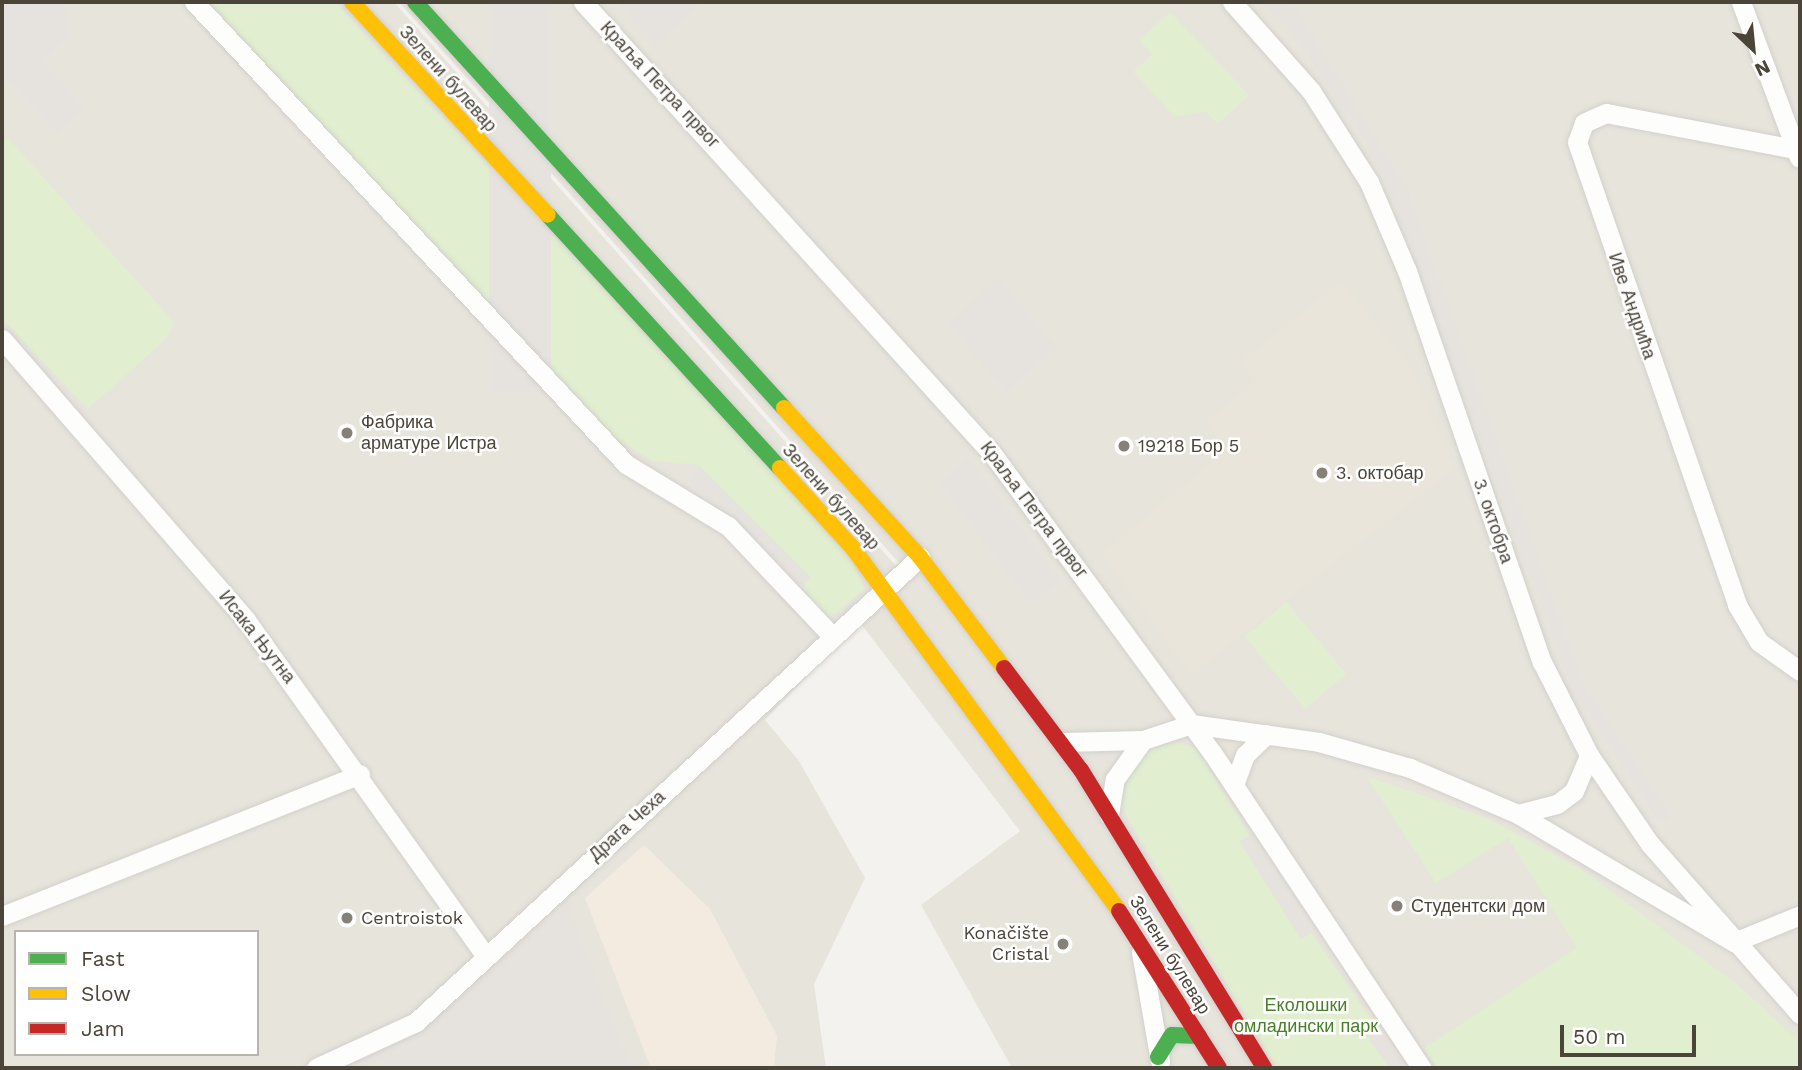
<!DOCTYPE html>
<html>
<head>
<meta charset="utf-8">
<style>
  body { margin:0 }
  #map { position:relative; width:1802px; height:1070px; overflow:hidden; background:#f4f2ee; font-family:"Work Sans",sans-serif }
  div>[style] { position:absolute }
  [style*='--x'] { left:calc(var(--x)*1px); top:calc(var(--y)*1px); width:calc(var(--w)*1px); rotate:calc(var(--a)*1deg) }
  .residential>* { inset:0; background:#e7e4dc }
  .commercial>* { inset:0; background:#f3ebdf }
  .industrial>* { inset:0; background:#e6e2de }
  .education>* { inset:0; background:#eae5da }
  .green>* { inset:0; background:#e1eecf; transform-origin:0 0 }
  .parking>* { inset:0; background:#e6e3df; transform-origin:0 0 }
  .roads { filter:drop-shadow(0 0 2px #d2d0cb) drop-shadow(0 0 2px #d2d0cb) }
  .street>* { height:19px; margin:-9.5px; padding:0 9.5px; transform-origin:9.5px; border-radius:9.5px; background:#fdfdfc }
  .fast>* { height:16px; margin:-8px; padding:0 8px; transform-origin:8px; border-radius:8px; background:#4caf50 }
  .slow>* { height:16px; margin:-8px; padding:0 8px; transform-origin:8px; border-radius:8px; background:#ffc107 }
  .jam>* { height:16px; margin:-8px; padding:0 8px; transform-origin:8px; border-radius:8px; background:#c62828 }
  .dots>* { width:19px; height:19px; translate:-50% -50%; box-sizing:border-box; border:4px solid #fff; border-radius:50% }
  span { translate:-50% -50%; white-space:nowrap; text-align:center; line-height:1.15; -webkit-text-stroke:5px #fff; paint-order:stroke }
  .street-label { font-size:18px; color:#4b4439 }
  .poi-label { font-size:18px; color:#4b4439 }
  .left { translate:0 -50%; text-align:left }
  .right { translate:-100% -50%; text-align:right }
  .park-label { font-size:18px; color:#4a7f2a }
  .frame { position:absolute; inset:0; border:4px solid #4b4439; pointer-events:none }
  .legend { position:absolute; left:14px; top:930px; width:245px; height:126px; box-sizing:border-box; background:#fff; border:2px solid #b7b4b0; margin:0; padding:9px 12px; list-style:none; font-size:21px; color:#4b4439 }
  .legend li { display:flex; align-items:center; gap:14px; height:35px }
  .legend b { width:35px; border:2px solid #b7b4b0 }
  .north { position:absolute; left:1718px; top:14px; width:70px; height:70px; -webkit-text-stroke:5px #fff; paint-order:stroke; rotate:154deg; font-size:19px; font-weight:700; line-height:28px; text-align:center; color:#4b4439 }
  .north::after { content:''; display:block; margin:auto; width:24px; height:32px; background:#4b4439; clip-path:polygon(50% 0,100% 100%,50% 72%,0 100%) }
  .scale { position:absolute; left:1560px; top:1025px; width:136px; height:32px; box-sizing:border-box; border:4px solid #4b4439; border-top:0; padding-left:9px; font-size:21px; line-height:24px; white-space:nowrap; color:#4b4439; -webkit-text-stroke:5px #fff; paint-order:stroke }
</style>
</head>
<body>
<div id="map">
  <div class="residential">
    <i style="clip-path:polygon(evenodd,2px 2px,394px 2px,904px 575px,765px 720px,799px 761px,865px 878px,814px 984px,826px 1068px,2px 1068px,2px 2px,16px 932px,257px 932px,257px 1054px,16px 1054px,16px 932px)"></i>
    <i style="clip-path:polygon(399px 2px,1800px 2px,1800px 1068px,1012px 1068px,921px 905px,1020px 831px,861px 624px,908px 573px)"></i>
  </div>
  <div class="commercial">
    <i style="clip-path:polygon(644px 845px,710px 909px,777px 1036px,774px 1068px,651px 1068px,585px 898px)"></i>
  </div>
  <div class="industrial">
    <i style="clip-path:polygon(567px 904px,632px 1068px,341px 1068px,423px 1025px)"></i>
  </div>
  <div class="education">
    <i style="clip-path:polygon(1342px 281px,1408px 364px,1456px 467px,1191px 675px,1102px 554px,1228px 448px,1206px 421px,1256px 382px,1240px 362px)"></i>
  </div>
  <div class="green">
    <i style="clip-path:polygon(208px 2px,335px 2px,848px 551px,865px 589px,832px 616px,824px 615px,808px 602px,803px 586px,811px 577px,699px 465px,654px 461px,616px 439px)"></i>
    <i style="clip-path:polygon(1170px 12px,1249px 95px,1218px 124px,1205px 111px,1175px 117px,1133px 72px,1152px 54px,1139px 40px)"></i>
    <i style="clip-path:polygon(7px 137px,174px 322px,167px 338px,88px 409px,2px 318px,2px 143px)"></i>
    <i style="left:1286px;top:602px;width:94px;height:54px;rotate:50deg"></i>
    <i style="clip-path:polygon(1176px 743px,1196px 748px,1250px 835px,1240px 843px,1301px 939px,1311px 933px,1377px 1027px,1366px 1034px,1389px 1068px,1277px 1068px,1120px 805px,1132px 768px,1154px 747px)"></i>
    <i style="clip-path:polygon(1366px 776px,1487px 818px,1578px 867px,1738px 985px,1800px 1042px,1800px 1068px,1437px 1068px,1424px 1048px,1577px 948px,1508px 838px,1436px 883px)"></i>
  </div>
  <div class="parking">
    <i style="clip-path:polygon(2px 2px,63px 2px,71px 35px,43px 62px,86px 109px,58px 134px,2px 74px)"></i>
    <i style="left:489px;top:2px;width:62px;height:390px"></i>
    <i style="clip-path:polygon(616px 2px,702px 2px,656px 45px)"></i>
    <i style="clip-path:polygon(1261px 2px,1287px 2px,1304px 20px,1407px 187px,1584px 684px,1672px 816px,1660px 824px,1572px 689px,1387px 185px,1359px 130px,1292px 33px)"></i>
    <i style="left:998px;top:279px;width:91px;height:68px;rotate:49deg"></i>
    <i style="left:969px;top:458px;width:153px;height:39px;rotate:53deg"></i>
    <i style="left:699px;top:466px;width:158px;height:18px;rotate:45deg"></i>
    <i style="left:1250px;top:835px;width:115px;height:12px;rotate:58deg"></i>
    <i style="clip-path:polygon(1377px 1027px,1405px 1068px,1389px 1068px,1366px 1034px)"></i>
  </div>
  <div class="roads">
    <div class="street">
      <i style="--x:194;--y:2;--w:633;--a:46.92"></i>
      <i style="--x:626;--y:464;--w:119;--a:31.3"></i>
      <i style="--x:728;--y:526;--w:153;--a:46.6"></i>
      <i style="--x:583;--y:2;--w:612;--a:47.85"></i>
      <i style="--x:994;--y:456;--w:370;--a:53.7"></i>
      <i style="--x:1213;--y:754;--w:377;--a:56.4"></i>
      <i style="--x:1232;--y:2;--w:119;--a:48.4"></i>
      <i style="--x:1311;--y:91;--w:108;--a:57.5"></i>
      <i style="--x:1369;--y:182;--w:97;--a:66.9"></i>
      <i style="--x:1407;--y:271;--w:414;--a:71"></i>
      <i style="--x:1542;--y:662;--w:104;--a:63.2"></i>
      <i style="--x:1589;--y:755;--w:108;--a:55.6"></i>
      <i style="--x:1650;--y:844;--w:227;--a:48.6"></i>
      <i style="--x:1741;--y:2;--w:166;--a:69.6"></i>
      <i style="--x:1800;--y:150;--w:197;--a:-169.2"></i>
      <i style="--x:1606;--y:113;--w:24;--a:156"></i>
      <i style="--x:1584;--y:123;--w:20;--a:110"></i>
      <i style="--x:1577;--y:142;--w:490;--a:70.9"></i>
      <i style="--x:1737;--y:605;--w:43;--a:59.3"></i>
      <i style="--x:1759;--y:642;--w:50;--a:35.3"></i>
      <i style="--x:2;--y:339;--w:372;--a:49"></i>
      <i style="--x:246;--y:620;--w:412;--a:54.5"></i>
      <i style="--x:1062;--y:742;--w:81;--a:-1.4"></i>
      <i style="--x:1143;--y:740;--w:51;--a:-18.4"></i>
      <i style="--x:1191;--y:724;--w:129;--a:8"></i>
      <i style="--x:1319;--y:742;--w:95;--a:15.9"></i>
      <i style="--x:1410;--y:768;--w:117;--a:23.1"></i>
      <i style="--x:1518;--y:814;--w:251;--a:30.7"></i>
      <i style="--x:1734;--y:942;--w:71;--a:-22.2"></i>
      <i style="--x:1234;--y:785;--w:32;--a:-70"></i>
      <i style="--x:1245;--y:755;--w:30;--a:-44"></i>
      <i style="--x:1518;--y:814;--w:40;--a:-14.4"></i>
      <i style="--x:1557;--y:804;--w:21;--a:-37"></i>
      <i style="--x:1574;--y:791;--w:39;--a:-67"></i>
      <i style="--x:1109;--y:815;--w:36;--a:-81"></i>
      <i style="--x:1115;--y:779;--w:48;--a:-54.3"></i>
      <i style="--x:2;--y:916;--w:385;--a:-21.6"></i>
      <i style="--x:1141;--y:952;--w:111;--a:80.1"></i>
      <i style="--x:316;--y:1068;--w:110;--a:-24.7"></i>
      <i style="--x:416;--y:1022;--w:686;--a:-42.7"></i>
    </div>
    <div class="fast">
      <i style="--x:415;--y:2;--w:549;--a:47.73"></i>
      <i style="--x:548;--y:215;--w:343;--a:47.5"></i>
      <i style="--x:1158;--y:1057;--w:26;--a:-58"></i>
      <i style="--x:1172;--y:1035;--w:27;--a:2"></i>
    </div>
    <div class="slow">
      <i style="--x:352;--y:2;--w:289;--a:47.4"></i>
      <i style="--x:784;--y:408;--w:202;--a:47.6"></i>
      <i style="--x:920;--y:557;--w:139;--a:52.9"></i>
      <i style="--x:780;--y:468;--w:107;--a:47.7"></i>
      <i style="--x:852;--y:547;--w:451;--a:53.7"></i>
    </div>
    <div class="jam">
      <i style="--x:1004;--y:668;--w:128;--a:53"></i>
      <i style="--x:1081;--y:770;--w:350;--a:58.4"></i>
      <i style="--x:1119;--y:911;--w:186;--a:57.5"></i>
    </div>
  </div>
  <div class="dots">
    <i style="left:347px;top:433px;background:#868178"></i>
    <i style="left:1124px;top:446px;background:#868178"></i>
    <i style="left:1322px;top:473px;background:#868178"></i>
    <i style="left:1397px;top:906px;background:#868178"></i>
    <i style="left:347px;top:918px;background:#868178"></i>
    <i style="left:1063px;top:944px;background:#868178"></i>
  </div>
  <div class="street-label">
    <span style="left:448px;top:79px;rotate:48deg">Зелени булевар</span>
    <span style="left:660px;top:85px;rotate:47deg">Краља Петра првог</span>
    <span style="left:1632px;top:306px;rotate:71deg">Иве Андрића</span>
    <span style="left:831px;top:497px;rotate:48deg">Зелени булевар</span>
    <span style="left:1034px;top:510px;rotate:53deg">Краља Петра првог</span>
    <span style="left:1493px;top:521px;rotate:71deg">3. октобра</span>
    <span style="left:257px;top:637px;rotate:52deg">Исака Њутна</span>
    <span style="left:627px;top:826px;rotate:-42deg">Драга Чеха</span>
    <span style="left:1170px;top:955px;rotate:58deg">Зелени булевар</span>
  </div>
  <div class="poi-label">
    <span class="left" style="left:361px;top:433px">Фабрика<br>арматуре Истра</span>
    <span class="left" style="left:1138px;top:446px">19218 Бор 5</span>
    <span class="left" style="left:1336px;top:473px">3. октобар</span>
    <span class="left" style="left:1411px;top:906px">Студентски дом</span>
    <span class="left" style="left:361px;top:918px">Centroistok</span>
    <span class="right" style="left:1049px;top:944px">Konačište<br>Cristal</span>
  </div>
  <div class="park-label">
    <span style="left:1306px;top:1016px">Еколошки<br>омладински парк</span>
  </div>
  <div class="frame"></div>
  <ul class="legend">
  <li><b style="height:9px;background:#4caf50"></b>Fast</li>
  <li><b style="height:9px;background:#ffc107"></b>Slow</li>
  <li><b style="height:9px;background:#c62828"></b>Jam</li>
  </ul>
  <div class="north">N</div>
  <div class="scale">50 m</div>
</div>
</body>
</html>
